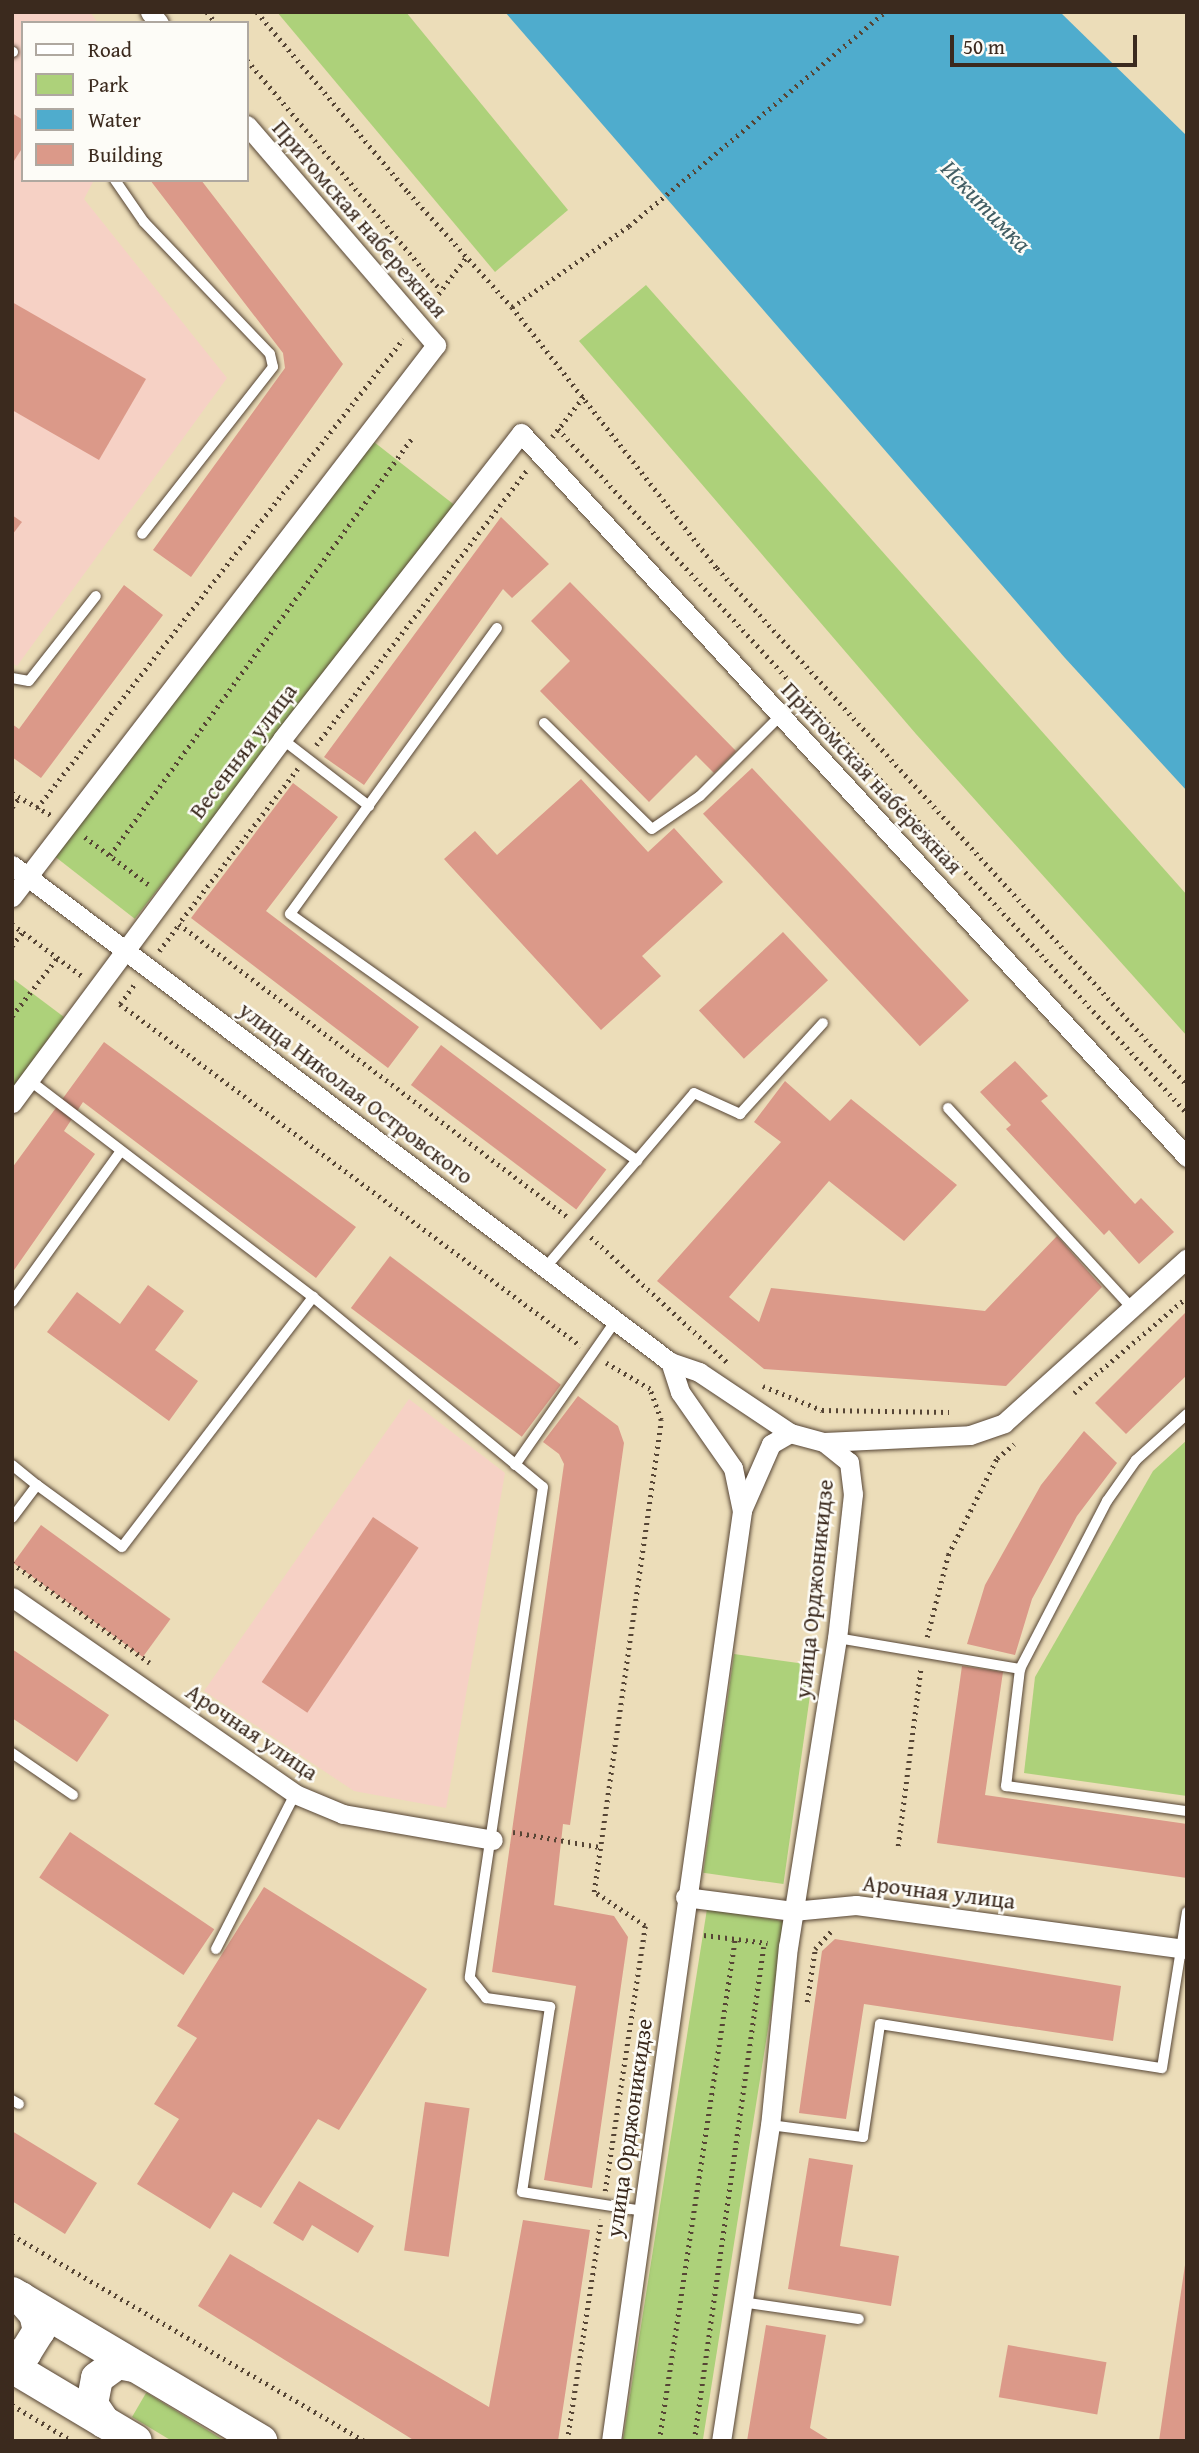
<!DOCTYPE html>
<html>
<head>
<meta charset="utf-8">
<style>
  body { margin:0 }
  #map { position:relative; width:1199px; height:2453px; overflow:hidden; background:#ecddb9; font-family:"Gentium Book Plus",serif }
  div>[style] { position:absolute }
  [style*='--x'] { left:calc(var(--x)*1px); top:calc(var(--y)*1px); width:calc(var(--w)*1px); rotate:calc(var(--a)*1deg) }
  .built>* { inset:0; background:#f6d1c5 }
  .green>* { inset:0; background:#add17a; transform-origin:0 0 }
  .water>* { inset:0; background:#4faccd }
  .building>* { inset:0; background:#db9989; transform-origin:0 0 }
  .path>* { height:4.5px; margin-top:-2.25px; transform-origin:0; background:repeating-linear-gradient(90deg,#564535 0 2px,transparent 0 7px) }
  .roads { filter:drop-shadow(0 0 2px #564535) drop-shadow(0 0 2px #564535) }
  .service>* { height:10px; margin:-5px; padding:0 5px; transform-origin:5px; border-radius:5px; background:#fff }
  .minor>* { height:19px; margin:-9.5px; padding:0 9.5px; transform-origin:9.5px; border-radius:9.5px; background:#fff }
  .primary>* { height:32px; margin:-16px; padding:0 16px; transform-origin:16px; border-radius:16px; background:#fff }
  span { translate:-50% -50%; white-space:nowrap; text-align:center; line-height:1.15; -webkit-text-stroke:5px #fdfcf7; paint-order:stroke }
  .street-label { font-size:23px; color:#3b2a1e }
  .water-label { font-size:24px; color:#435e64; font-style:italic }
  .frame { position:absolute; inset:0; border:14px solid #3b2a1e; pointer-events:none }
  .legend { position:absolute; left:21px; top:21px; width:228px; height:161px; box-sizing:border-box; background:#fdfcf7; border:2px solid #afa8a0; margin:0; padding:9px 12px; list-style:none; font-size:21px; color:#3b2a1e }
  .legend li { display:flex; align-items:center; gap:14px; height:35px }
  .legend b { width:35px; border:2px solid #afa8a0 }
  .scale { position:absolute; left:950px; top:35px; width:187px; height:32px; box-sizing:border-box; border:4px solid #3b2a1e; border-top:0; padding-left:9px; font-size:21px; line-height:24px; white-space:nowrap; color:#3b2a1e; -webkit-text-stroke:5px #fdfcf7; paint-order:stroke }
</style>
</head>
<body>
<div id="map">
  <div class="built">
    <i style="clip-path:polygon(12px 12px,90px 12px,98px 23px,23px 23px,23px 180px,94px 180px,84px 199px,227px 378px,17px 666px,12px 663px)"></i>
    <i style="clip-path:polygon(409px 1399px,505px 1473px,446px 1808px,354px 1791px,204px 1691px)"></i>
  </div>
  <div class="green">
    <i style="clip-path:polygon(277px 12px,406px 12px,568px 210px,495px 272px)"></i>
    <i style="clip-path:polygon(646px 285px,1187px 895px,1187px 1036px,916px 734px,579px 341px)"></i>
    <i style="left:374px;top:442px;width:105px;height:523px;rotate:38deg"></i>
    <i style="clip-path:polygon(12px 978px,64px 1017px,12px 1089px)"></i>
    <i style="clip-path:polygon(1187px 1440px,1187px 1796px,1024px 1773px,1035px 1677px,1153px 1471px)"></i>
    <i style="left:734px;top:1654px;width:81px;height:221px;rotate:8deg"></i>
    <i style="left:707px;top:1909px;width:79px;height:538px;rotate:9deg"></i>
    <i style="clip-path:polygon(146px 2393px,147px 2393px,225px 2441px,172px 2441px,132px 2417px)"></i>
  </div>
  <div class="water">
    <i style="clip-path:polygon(505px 12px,1060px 12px,1187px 136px,1187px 791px,1065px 658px)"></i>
  </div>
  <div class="building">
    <i style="clip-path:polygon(12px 113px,23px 120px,23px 147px,12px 164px)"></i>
    <i style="clip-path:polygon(150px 180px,201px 180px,343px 364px,191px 577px,153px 550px,285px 368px,283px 353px)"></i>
    <i style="clip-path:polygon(12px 302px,146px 379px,99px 460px,12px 410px)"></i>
    <i style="clip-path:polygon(12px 515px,22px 522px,12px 535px)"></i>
    <i style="clip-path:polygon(501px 517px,549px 564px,512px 598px,503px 589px,364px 785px,324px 757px)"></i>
    <i style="clip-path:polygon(570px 582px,736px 751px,714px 773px,696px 755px,649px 802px,540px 691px,570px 661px,531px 621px)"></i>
    <i style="clip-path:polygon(124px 585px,163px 615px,41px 778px,12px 757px,12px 724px,19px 729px)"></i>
    <i style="left:752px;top:768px;width:318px;height:67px;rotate:47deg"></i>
    <i style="clip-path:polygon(581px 779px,648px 852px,674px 828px,723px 882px,642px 956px,661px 976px,601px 1030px,444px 859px,475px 831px,497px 855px)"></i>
    <i style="clip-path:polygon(293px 783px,338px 817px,266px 911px,419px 1027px,388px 1068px,191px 918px)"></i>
    <i style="left:783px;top:932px;width:66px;height:115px;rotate:47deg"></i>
    <i style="clip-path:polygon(104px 1042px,356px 1227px,316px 1278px,83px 1102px,64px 1131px,95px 1154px,12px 1273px,12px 1168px)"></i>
    <i style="left:441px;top:1045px;width:207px;height:50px;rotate:37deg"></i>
    <i style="clip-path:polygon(1015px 1061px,1048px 1096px,1041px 1101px,1135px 1204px,1141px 1198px,1174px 1232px,1139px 1264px,1109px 1230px,1104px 1235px,1006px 1129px,1011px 1125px,980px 1092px)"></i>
    <i style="clip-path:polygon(785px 1081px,830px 1121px,851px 1099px,957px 1185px,904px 1241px,829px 1181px,729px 1297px,759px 1322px,771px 1288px,985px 1311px,1057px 1236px,1102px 1287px,1006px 1386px,764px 1369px,657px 1281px,781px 1142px,754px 1122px)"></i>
    <i style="left:390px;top:1256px;width:214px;height:65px;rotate:37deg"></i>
    <i style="clip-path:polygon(148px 1285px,184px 1311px,155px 1350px,198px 1381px,169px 1421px,47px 1332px,77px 1292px,120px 1324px)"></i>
    <i style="clip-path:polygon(1187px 1311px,1187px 1375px,1126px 1434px,1095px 1403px)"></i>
    <i style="clip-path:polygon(578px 1396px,618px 1426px,624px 1443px,570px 1825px,563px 1824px,554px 1905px,614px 1916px,628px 1937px,592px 2188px,544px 2180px,576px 1986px,492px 1972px,564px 1464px,559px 1454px,543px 1442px)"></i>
    <i style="clip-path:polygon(1084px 1431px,1117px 1463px,1077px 1516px,1032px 1599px,1015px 1655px,967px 1644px,985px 1585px,1041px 1485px)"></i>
    <i style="left:373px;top:1517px;width:55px;height:199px;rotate:34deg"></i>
    <i style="left:41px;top:1525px;width:160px;height:47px;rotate:36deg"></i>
    <i style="clip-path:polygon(12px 1649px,109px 1715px,77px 1762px,12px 1718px)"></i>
    <i style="clip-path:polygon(962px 1666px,1003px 1672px,985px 1795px,1187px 1824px,1187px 1878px,937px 1843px)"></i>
    <i style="left:70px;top:1832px;width:174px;height:55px;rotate:34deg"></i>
    <i style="clip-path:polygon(264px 1887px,427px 1989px,339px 2130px,318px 2119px,261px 2208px,233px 2192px,210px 2229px,137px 2184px,179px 2119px,154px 2104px,197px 2038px,177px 2026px)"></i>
    <i style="clip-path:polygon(835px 1939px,1121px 1986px,1113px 2041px,864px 2004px,846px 2119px,799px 2113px,822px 1951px)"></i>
    <i style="left:425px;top:2102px;width:45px;height:150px;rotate:8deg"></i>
    <i style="clip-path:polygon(12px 2131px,97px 2183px,65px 2234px,12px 2201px)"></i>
    <i style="clip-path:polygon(809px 2158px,853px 2165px,840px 2246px,899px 2256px,891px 2306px,788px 2289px)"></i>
    <i style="clip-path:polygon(299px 2181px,374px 2226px,358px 2253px,312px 2225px,303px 2241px,273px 2223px)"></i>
    <i style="clip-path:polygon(523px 2220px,590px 2230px,558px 2441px,415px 2441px,198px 2306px,230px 2254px,489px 2407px)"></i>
    <i style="clip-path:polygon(1185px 2265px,1187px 2441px,1159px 2441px)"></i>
    <i style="clip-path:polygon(766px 2325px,826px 2335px,810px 2428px,831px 2441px,747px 2441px)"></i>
    <i style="left:1008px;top:2345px;width:100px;height:53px;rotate:10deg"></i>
  </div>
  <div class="path">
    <i style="--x:207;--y:12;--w:14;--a:51"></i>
    <i style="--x:257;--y:12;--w:235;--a:50"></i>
    <i style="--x:408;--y:192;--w:155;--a:47.9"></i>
    <i style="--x:512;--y:307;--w:332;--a:51.9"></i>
    <i style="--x:717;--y:568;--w:699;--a:47.73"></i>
    <i style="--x:247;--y:60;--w:301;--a:49.9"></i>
    <i style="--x:430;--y:305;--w:61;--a:-52.9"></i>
    <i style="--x:512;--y:307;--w:142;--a:-34.7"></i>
    <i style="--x:629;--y:226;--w:334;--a:-39.9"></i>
    <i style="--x:558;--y:429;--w:929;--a:47.4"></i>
    <i style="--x:552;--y:437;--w:52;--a:-52"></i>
    <i style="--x:316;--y:745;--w:348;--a:-52.5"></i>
    <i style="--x:298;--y:769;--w:195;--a:127.5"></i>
    <i style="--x:179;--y:924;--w:488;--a:37"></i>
    <i style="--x:12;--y:793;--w:45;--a:29.4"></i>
    <i style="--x:12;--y:807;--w:11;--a:-52"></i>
    <i style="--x:37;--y:808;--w:595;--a:-52.03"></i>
    <i style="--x:85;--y:837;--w:79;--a:36.7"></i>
    <i style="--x:110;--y:855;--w:515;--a:-54.09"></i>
    <i style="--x:12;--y:924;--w:87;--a:36.6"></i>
    <i style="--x:12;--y:946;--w:17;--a:-54"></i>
    <i style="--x:159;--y:951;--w:34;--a:-53"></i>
    <i style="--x:120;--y:1004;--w:574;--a:36.57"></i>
    <i style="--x:120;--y:1004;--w:26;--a:-54"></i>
    <i style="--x:12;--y:1016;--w:73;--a:-52.2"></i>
    <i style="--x:591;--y:1237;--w:185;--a:42.6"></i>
    <i style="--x:763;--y:1386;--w:64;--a:22.1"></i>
    <i style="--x:822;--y:1410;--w:127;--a:0.9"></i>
    <i style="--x:1074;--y:1393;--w:148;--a:-40.3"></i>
    <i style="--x:12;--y:1563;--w:170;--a:35.9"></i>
    <i style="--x:927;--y:1637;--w:85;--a:-75.6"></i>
    <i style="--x:948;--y:1555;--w:109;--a:-63.2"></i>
    <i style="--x:997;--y:1458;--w:22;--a:-39"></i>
    <i style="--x:513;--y:1832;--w:88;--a:9.8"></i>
    <i style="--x:898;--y:1846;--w:181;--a:-82.7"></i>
    <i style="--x:704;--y:1935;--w:64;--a:7.1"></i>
    <i style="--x:807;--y:2002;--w:54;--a:-81.4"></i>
    <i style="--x:815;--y:1949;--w:25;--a:-48"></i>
    <i style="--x:605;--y:2191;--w:268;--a:-81.4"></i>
    <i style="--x:645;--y:1926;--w:61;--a:-146.3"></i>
    <i style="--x:594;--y:1892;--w:477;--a:-81.9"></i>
    <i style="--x:661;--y:1420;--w:33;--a:-110"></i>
    <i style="--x:650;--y:1389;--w:51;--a:-149.4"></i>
    <i style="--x:12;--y:2235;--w:409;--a:30.3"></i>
    <i style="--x:12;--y:2405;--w:70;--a:31"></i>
    <i style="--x:567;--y:2441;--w:224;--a:-81.3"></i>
    <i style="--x:659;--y:2441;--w:508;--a:-81.39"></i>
    <i style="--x:694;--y:2441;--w:499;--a:-82"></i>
  </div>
  <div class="roads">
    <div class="service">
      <i style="--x:12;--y:52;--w:1;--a:0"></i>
      <i style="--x:115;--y:180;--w:51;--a:55.4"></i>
      <i style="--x:144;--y:222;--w:182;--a:46.3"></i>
      <i style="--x:270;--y:354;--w:13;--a:77"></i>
      <i style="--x:273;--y:367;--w:212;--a:128.1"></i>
      <i style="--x:497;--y:628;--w:353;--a:125.9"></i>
      <i style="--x:290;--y:914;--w:426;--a:35.4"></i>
      <i style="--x:12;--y:678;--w:17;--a:10"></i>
      <i style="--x:29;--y:681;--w:108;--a:-51.8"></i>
      <i style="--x:544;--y:723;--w:151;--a:44.5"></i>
      <i style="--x:652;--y:829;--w:58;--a:-34.5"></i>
      <i style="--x:700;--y:796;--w:115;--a:-45"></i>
      <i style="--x:282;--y:739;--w:110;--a:37.6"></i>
      <i style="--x:29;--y:1080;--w:357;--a:37.4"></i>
      <i style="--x:313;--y:1297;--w:298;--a:39.6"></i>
      <i style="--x:543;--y:1487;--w:496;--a:98.5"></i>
      <i style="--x:470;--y:1978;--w:26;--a:51"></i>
      <i style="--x:486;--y:1998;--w:65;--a:8"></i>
      <i style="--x:550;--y:2007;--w:187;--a:98.6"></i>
      <i style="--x:522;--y:2192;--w:122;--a:8.9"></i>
      <i style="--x:948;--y:1108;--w:272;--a:47.4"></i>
      <i style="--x:546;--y:1267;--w:228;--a:-49.6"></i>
      <i style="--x:694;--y:1093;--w:51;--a:24.5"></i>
      <i style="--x:740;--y:1114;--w:123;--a:-47.6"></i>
      <i style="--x:12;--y:1302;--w:186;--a:-54.2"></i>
      <i style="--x:1187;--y:1414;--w:69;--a:138"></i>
      <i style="--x:1136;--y:1460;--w:50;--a:125.3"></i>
      <i style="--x:1107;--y:1501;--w:189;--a:117.4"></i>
      <i style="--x:1020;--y:1669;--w:118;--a:96.8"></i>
      <i style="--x:1006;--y:1786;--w:183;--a:7.9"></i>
      <i style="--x:12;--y:1465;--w:32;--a:39"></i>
      <i style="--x:37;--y:1485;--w:41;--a:127.1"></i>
      <i style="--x:515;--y:1465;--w:177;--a:-55.1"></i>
      <i style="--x:37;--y:1485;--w:105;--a:36.1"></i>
      <i style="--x:122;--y:1547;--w:315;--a:-52.6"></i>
      <i style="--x:837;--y:1638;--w:186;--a:9.6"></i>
      <i style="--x:12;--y:1753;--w:74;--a:34.5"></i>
      <i style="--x:216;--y:1949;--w:174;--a:-63"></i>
      <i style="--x:12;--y:2100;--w:8;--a:30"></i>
      <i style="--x:770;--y:2125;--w:94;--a:7.4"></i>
      <i style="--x:863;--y:2137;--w:114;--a:-81.4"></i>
      <i style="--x:880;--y:2024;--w:285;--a:8.9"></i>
      <i style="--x:1162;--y:2068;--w:158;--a:-80.9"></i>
      <i style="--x:741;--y:2302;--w:119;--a:8.2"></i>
    </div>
    <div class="minor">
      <i style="--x:150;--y:12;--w:14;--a:51"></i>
      <i style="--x:12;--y:865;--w:825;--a:37.06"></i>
      <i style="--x:670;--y:1362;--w:31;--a:19"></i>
      <i style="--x:699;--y:1372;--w:110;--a:33.8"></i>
      <i style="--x:790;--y:1433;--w:35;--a:15"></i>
      <i style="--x:824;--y:1442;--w:32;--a:39"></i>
      <i style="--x:849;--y:1462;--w:32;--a:83"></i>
      <i style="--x:853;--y:1494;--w:145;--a:96.3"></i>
      <i style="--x:837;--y:1638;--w:312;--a:99"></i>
      <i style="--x:788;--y:1946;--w:180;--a:95.7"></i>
      <i style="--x:770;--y:2125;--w:320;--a:98.8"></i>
      <i style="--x:12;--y:897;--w:696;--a:-52.47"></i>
      <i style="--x:436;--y:345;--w:290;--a:-130.7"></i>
      <i style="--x:12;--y:1103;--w:453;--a:-53.4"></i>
      <i style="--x:282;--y:739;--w:388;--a:-52"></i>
      <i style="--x:521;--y:433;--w:984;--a:47.39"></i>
      <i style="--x:824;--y:1442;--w:146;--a:-2.7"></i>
      <i style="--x:970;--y:1435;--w:36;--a:-19"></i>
      <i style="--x:1004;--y:1423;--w:246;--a:-42"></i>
      <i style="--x:742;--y:1510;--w:72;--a:-66.3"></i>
      <i style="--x:771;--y:1444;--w:22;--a:-30"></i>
      <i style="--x:12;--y:1597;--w:345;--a:34.8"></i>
      <i style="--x:295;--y:1794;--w:52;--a:22.6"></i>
      <i style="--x:343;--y:1814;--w:152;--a:9.8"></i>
      <i style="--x:685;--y:1897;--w:109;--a:7.4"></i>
      <i style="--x:793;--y:1911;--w:63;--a:-5.4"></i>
      <i style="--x:856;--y:1905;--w:334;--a:7.6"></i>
      <i style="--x:611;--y:2441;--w:939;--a:-81.98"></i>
      <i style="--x:742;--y:1511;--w:44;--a:-101.8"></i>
      <i style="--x:733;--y:1468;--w:93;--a:-124.9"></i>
      <i style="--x:680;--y:1392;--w:32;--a:-108"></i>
    </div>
    <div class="primary">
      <i style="--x:12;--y:2293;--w:290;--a:30.7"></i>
      <i style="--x:12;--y:2357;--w:14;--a:-17"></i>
      <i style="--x:25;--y:2353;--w:26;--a:-58"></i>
      <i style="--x:39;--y:2331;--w:17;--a:-103"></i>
      <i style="--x:35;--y:2314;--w:21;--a:-131"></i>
      <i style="--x:12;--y:2367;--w:144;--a:30.8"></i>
      <i style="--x:104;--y:2422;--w:22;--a:-124"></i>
      <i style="--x:92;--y:2404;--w:26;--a:-79"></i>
      <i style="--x:97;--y:2378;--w:26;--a:-36"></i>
      <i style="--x:118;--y:2363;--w:16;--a:11"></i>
    </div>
  </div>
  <div class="street-label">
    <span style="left:360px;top:219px;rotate:49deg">Притомская набережная</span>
    <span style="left:243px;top:751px;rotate:-53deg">Весенняя улица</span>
    <span style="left:872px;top:778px;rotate:47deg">Притомская набережная</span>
    <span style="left:356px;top:1093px;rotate:37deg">улица Николая Островского</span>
    <span style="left:814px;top:1589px;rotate:-84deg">улица Орджоникидзе</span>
    <span style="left:252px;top:1732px;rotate:34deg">Арочная улица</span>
    <span style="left:939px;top:1892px;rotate:7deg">Арочная улица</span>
    <span style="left:629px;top:2128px;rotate:-82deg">улица Орджоникидзе</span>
  </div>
  <div class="water-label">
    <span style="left:986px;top:206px;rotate:46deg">Искитимка</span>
  </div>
  <div class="frame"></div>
  <ul class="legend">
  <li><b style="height:9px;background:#fff"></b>Road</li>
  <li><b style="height:19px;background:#add17a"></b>Park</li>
  <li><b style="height:19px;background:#4faccd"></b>Water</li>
  <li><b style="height:19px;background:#db9989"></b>Building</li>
  </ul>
  <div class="scale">50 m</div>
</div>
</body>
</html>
